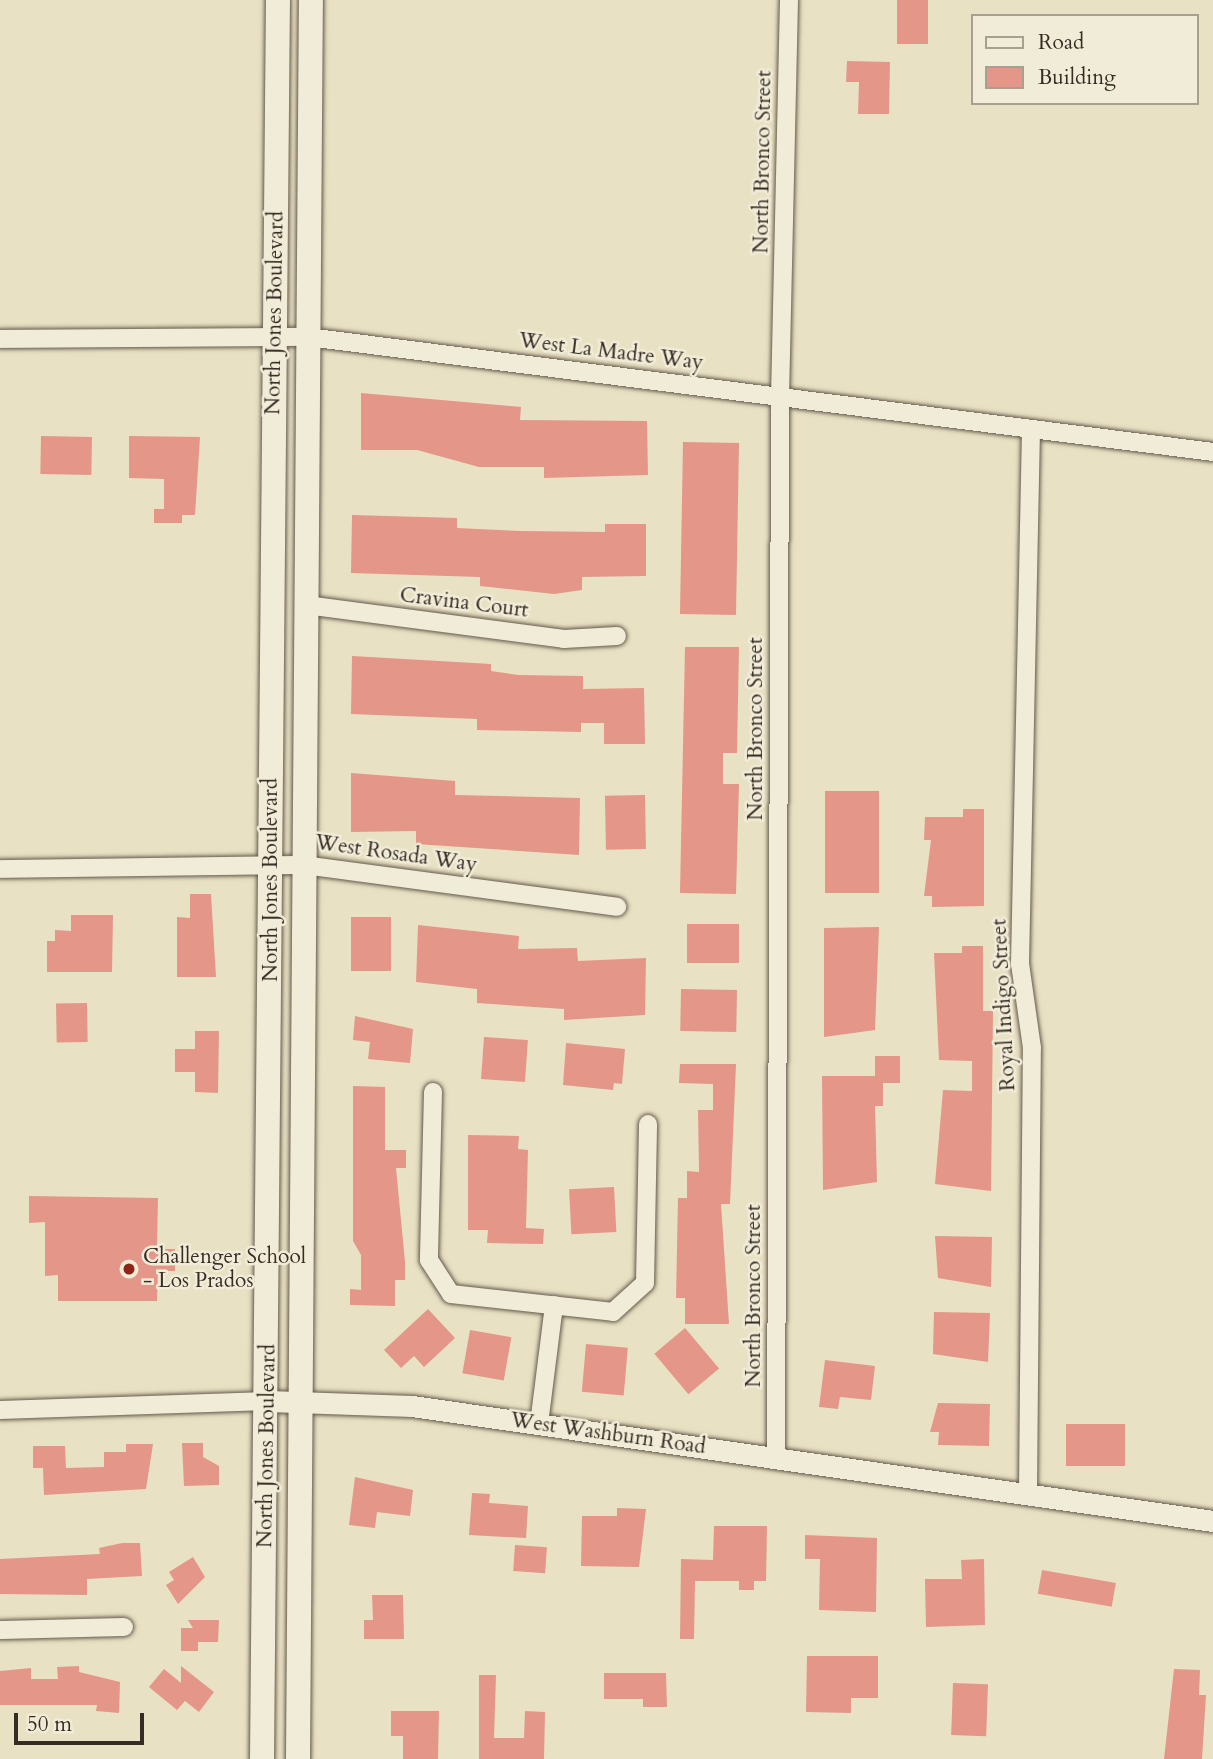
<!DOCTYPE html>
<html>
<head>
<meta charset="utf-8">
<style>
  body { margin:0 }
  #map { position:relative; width:1213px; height:1759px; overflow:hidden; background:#e9e1c3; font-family:Cardo,serif }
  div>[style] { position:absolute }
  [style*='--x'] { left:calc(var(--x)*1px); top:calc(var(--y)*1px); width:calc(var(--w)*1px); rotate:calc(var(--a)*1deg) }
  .building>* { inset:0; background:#e49689; transform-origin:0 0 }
  .roads { filter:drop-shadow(0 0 2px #64594c) drop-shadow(0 0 2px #64594c) }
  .minor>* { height:18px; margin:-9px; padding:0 9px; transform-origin:9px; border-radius:9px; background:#f1ecd8 }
  .tertiary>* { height:21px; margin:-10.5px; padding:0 10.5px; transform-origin:10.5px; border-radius:10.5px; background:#f1ecd8 }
  .secondary>* { height:24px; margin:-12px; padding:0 12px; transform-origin:12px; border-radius:12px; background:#f1ecd8 }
  .dots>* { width:19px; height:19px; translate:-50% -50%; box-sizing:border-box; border:4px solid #f1ecd8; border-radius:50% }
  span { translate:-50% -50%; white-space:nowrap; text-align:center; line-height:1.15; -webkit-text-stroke:5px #f1ecd8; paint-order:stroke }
  .street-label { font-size:21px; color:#372c25 }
  .poi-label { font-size:21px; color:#372c25 }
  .left { translate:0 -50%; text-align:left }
  .legend { position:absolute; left:971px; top:14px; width:228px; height:91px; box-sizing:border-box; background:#f1ecd8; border:2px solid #a79f90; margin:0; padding:9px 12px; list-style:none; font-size:21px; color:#372c25 }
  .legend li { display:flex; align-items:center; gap:14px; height:35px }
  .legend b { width:35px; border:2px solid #a79f90 }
  .scale { position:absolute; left:14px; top:1713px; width:130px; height:32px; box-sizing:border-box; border:4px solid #372c25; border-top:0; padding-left:9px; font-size:21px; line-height:24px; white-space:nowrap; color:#372c25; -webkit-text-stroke:5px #f1ecd8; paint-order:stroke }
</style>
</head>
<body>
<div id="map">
  <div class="building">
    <i style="left:897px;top:0;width:31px;height:44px"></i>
    <i style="clip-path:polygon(847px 61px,890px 62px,889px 114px,858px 114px,859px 82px,846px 82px)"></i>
    <i style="clip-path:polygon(361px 393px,521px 407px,520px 420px,647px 421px,648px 475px,544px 478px,544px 467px,479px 467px,417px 450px,361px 450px)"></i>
    <i style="left:41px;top:436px;width:51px;height:38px;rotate:1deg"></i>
    <i style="clip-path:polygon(129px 436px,200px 437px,195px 515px,182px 515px,182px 523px,154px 523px,154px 509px,164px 509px,164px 479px,129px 478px)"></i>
    <i style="left:683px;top:442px;width:56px;height:172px;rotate:1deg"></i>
    <i style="clip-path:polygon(352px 515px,457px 518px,457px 528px,521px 531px,605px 532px,605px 524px,646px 524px,646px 576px,582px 577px,582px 590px,554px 594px,480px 586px,480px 577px,351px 573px)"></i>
    <i style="clip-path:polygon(685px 647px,739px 647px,737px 753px,723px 753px,723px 784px,739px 784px,736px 894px,680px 893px)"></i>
    <i style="clip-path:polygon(352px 656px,491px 664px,491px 671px,518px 675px,583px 676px,583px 689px,644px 688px,645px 744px,604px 744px,604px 723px,581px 723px,581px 732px,477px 730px,477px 719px,351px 714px)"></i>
    <i style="clip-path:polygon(351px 773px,455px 781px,455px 795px,580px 798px,579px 855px,416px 844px,416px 831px,351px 832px)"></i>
    <i style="left:825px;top:791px;width:54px;height:102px"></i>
    <i style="left:645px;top:795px;width:54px;height:40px;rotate:89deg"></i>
    <i style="clip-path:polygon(963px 809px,984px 809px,984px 906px,932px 907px,932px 896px,924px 896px,931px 840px,924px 840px,925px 817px,963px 817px)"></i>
    <i style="clip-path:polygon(190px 894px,211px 894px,216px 977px,177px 977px,177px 917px,190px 918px)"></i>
    <i style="clip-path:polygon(71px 915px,113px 915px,112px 972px,47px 972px,47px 941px,55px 941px,55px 930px,71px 931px)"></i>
    <i style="left:351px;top:917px;width:40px;height:54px"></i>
    <i style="left:687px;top:924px;width:52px;height:39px"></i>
    <i style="clip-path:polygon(418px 925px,519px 936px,518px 949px,577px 948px,578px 961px,646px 958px,645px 1015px,564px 1020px,564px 1009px,477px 1003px,477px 989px,416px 982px)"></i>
    <i style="clip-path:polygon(879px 927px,875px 1030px,824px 1037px,824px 928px)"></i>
    <i style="clip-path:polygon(962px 946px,983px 946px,983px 1011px,993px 1011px,991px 1191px,935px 1184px,943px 1090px,972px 1091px,972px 1061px,939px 1060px,934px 953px,962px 953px)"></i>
    <i style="left:681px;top:989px;width:56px;height:42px;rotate:1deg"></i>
    <i style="left:87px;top:1003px;width:39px;height:31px;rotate:89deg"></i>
    <i style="clip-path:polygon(355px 1016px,413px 1029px,410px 1063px,368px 1059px,370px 1042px,353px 1040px)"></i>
    <i style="clip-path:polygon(195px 1031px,219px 1031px,218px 1093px,195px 1092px,195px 1072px,175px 1072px,175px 1049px,195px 1049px)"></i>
    <i style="left:484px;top:1037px;width:44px;height:42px;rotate:4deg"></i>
    <i style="clip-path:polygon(566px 1043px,625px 1049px,622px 1084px,614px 1083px,613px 1090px,563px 1085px)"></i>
    <i style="clip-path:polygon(875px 1056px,900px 1056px,900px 1083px,883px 1083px,883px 1106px,875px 1106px,877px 1182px,823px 1190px,822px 1076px,875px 1076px)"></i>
    <i style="clip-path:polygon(680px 1064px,736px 1064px,730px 1204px,721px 1204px,729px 1324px,685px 1324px,685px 1298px,676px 1298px,678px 1198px,687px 1198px,687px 1171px,699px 1172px,698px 1110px,713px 1110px,713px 1084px,679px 1083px)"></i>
    <i style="clip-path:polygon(353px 1086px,385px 1087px,385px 1150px,406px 1150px,406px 1168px,396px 1168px,405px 1262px,405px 1280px,395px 1280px,395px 1306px,350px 1305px,350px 1289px,361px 1290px,361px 1255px,353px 1241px)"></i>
    <i style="clip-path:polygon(468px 1135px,519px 1136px,518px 1149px,528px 1150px,526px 1228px,544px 1229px,543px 1244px,487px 1243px,488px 1230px,468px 1230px)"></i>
    <i style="left:614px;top:1187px;width:45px;height:45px;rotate:87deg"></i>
    <i style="clip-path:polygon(29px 1196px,158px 1198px,157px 1249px,175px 1249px,175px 1271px,158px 1271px,157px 1301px,58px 1301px,58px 1275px,45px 1276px,45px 1222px,29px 1223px)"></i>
    <i style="clip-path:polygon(935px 1236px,992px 1237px,991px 1287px,938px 1278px)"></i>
    <i style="clip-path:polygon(428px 1309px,455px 1338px,424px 1367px,414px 1356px,401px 1368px,384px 1350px)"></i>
    <i style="clip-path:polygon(934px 1312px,990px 1313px,988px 1362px,933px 1354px)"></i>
    <i style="left:685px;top:1328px;width:53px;height:40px;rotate:50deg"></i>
    <i style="left:470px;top:1330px;width:42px;height:44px;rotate:10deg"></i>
    <i style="left:586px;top:1344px;width:42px;height:48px;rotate:5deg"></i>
    <i style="clip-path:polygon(825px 1360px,875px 1366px,871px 1400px,840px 1397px,838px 1409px,819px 1407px)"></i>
    <i style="clip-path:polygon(938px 1403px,990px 1404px,989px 1446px,938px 1445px,939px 1432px,930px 1432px)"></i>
    <i style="left:1066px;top:1424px;width:59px;height:42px"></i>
    <i style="clip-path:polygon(182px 1443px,203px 1443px,203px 1457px,219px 1466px,219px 1485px,184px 1486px)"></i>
    <i style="clip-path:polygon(126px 1444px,153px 1444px,146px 1489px,44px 1495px,43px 1468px,33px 1468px,33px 1446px,65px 1446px,66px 1468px,104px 1467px,104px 1452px,126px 1452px)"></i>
    <i style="clip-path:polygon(355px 1477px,413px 1490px,410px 1516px,377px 1512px,375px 1528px,349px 1525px)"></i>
    <i style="clip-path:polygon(472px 1493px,490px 1494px,489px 1503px,528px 1506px,526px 1538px,469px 1535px)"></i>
    <i style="clip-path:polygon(617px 1508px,646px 1509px,639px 1567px,581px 1566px,582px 1516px,617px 1516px)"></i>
    <i style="clip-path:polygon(714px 1526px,767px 1526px,766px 1581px,754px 1581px,754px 1590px,739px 1590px,739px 1581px,695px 1581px,694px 1639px,680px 1639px,681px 1559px,713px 1560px)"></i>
    <i style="clip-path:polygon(805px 1535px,877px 1538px,876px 1612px,819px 1610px,820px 1559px,805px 1559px)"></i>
    <i style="clip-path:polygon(122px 1543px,140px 1543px,142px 1576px,87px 1579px,87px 1595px,0 1594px,0 1559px,100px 1554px,99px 1548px)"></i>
    <i style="left:515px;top:1545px;width:32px;height:26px;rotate:4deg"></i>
    <i style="clip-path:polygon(193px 1557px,205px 1577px,178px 1604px,166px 1585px,174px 1580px,169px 1572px)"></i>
    <i style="clip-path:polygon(984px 1559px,985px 1625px,926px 1627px,925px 1579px,962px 1579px,961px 1560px)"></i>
    <i style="left:1042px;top:1570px;width:75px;height:24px;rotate:10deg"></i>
    <i style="clip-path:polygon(372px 1595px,403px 1595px,404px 1639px,364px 1639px,364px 1620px,373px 1620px)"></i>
    <i style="clip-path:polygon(188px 1620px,219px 1620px,218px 1642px,198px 1642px,198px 1651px,181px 1651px,181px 1628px,193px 1628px)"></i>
    <i style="clip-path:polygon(807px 1656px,878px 1656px,878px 1698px,851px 1698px,851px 1713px,806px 1712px)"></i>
    <i style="clip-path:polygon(79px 1666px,79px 1672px,120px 1682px,119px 1713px,96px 1711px,97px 1705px,0 1705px,0 1671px,31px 1668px,31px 1679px,58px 1679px,57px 1667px)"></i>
    <i style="clip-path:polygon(181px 1666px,214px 1692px,199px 1712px,185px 1701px,177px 1710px,149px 1687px,164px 1669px,181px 1683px)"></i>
    <i style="clip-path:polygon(1174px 1669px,1200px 1670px,1199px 1695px,1206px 1695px,1202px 1759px,1164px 1759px)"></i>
    <i style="clip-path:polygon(604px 1673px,666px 1673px,667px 1707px,643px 1707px,643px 1699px,604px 1699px)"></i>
    <i style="clip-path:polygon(479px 1675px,496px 1675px,494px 1738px,524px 1738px,525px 1711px,545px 1712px,544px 1759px,479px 1759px)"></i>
    <i style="left:953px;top:1683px;width:35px;height:52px;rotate:2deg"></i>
    <i style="clip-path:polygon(391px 1711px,439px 1711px,438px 1759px,403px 1759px,403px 1736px,391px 1736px)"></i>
  </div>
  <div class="roads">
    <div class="minor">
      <i style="--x:0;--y:339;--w:308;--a:-0.4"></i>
      <i style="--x:308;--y:337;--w:912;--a:7.24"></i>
      <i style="--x:306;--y:605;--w:260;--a:7.5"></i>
      <i style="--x:564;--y:639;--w:53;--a:-3.2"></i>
      <i style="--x:0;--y:869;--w:304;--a:-0.8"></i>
      <i style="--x:304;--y:865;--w:316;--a:7.6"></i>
      <i style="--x:433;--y:1092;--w:168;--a:91.4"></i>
      <i style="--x:429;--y:1260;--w:40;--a:57.1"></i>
      <i style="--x:451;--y:1294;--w:163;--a:6.3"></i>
      <i style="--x:613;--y:1312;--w:43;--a:-42.2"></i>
      <i style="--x:645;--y:1283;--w:159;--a:-88.9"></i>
      <i style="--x:0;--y:1410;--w:268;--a:-1.9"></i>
      <i style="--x:539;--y:1424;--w:120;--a:-82.8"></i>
      <i style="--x:776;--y:1459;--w:1062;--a:-89.78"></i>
      <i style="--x:780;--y:397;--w:397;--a:-88.7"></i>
      <i style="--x:1028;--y:1494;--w:446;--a:-89.5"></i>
      <i style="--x:1032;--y:1048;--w:85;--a:-98.1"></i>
      <i style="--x:1020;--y:964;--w:535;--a:-88.82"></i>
      <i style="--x:0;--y:1630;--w:124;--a:-1.4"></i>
    </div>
    <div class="tertiary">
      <i style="--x:268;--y:1401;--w:144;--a:2"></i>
      <i style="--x:412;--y:1406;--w:809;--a:8.17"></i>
    </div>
    <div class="secondary">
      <i style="--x:262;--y:1759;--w:1759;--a:-89.48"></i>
      <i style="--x:298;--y:1759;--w:1759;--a:-89.58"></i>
    </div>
  </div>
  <div class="dots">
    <i style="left:129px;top:1269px;background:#8f2418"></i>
  </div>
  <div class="street-label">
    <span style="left:763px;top:162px;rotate:-89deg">North Bronco Street</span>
    <span style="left:275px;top:313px;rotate:-89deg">North Jones Boulevard</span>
    <span style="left:611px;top:352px;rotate:7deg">West La Madre Way</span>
    <span style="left:464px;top:603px;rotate:7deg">Cravina Court</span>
    <span style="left:756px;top:729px;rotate:-90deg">North Bronco Street</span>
    <span style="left:396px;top:854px;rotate:8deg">West Rosada Way</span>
    <span style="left:271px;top:880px;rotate:-90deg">North Jones Boulevard</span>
    <span style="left:1004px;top:1005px;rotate:-93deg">Royal Indigo Street</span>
    <span style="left:754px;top:1296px;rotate:-90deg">North Bronco Street</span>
    <span style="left:608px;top:1434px;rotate:8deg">West Washburn Road</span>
    <span style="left:267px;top:1446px;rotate:-89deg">North Jones Boulevard</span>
  </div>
  <div class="poi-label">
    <span class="left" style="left:143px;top:1269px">Challenger School<br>- Los Prados</span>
  </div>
  <ul class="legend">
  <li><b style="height:9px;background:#f1ecd8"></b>Road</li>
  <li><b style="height:19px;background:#e49689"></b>Building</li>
  </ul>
  <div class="scale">50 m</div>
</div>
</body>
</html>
